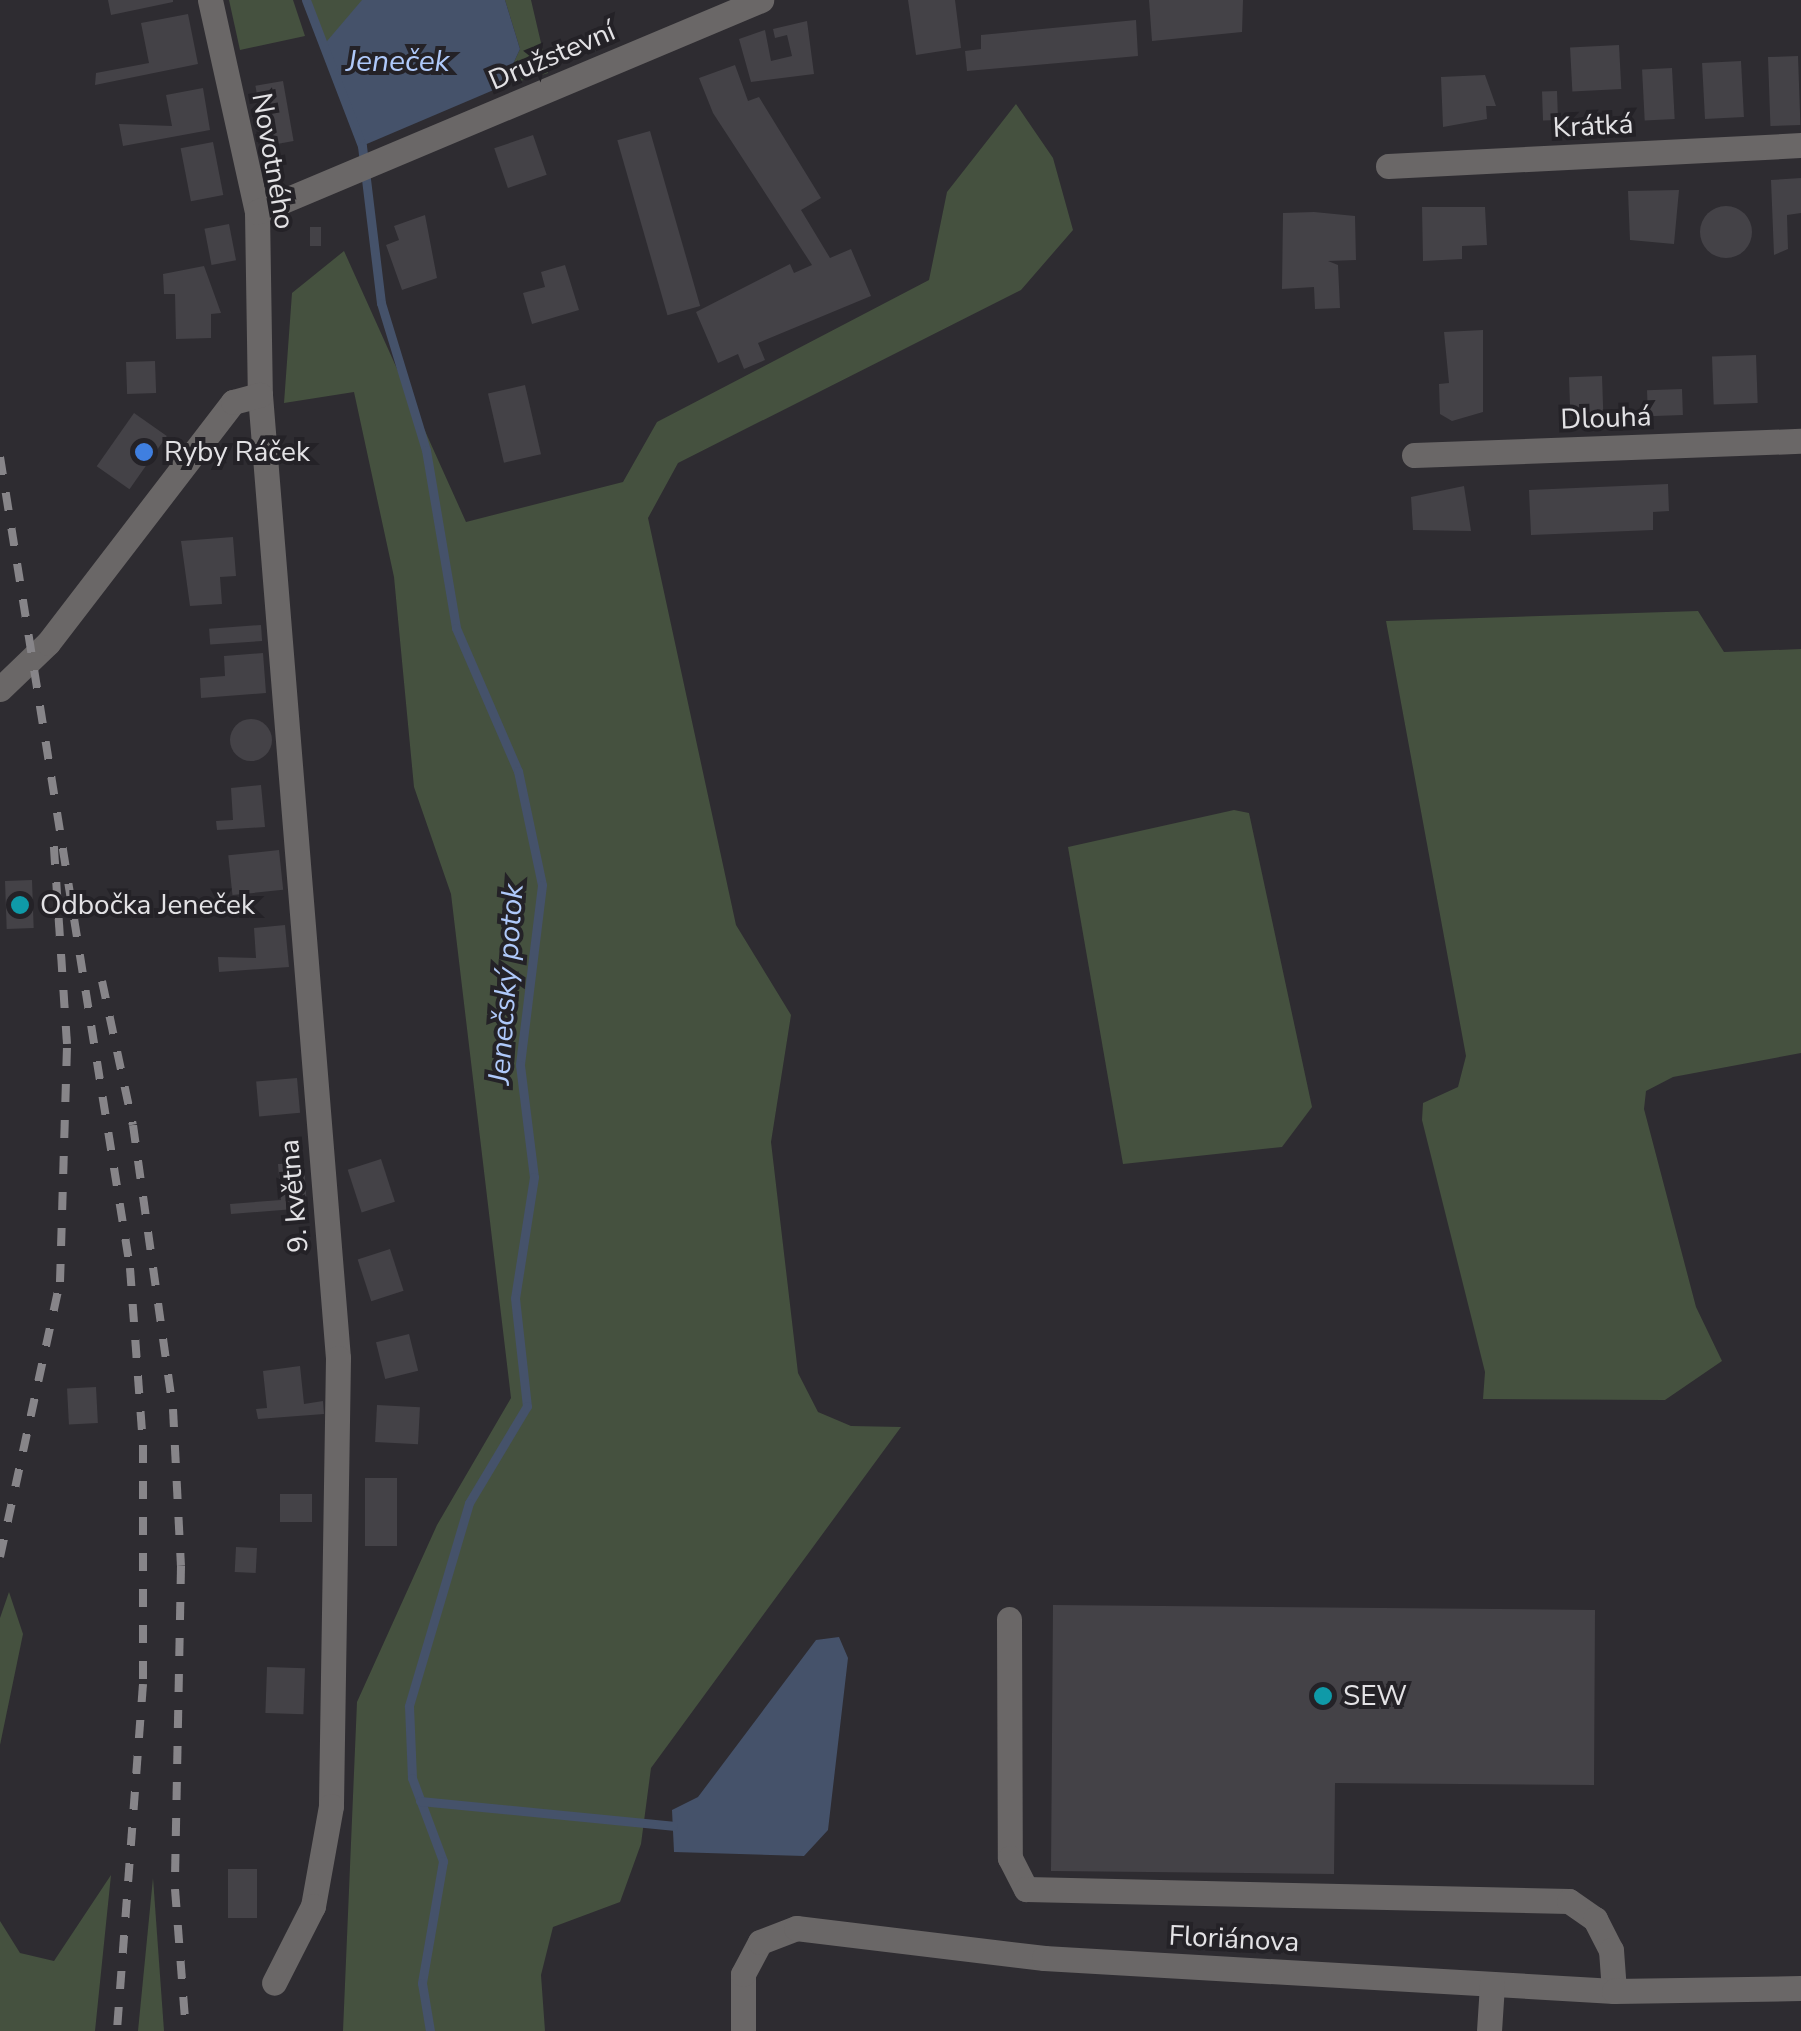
<!DOCTYPE html>
<html>
<head>
<meta charset="utf-8">
<style>
  body { margin:0 }
  #map { position:relative; width:1801px; height:2031px; overflow:hidden; background:#2e2c31; font-family:"Nunito Sans",sans-serif }
  div>[style] { position:absolute }
  [style*='--x'] { left:calc(var(--x)*1px); top:calc(var(--y)*1px); width:calc(var(--w)*1px); rotate:calc(var(--a)*1deg) }
  .green>* { inset:0; background:#45513f }
  .water>* { inset:0; background:#45526a }
  .stream>* { height:9px; margin:-4.5px; padding:0 4.5px; transform-origin:4.5px; border-radius:4.5px; background:#45526a }
  .building>* { inset:0; background:#444247; transform-origin:0 0 }
  .round { border-radius:50% }
  .minor>* { height:25px; margin:-12.5px; padding:0 12.5px; transform-origin:12.5px; border-radius:12.5px; background:#6a6767 }
  .rail>* { height:8px; margin-top:-4px; transform-origin:0; background:repeating-linear-gradient(90deg,#878589 0 18px,transparent 0 36px) }
  .dots>* { width:28px; height:28px; translate:-50% -50%; box-sizing:border-box; border:5px solid #242227; border-radius:50% }
  span { translate:-50% -50%; white-space:nowrap; text-align:center; line-height:1.15; -webkit-text-stroke:8px #242227; paint-order:stroke }
  .street-label { font-size:28px; color:#e3e2e5 }
  .poi-label { font-size:28px; color:#e3e2e5 }
  .left { translate:0 -50%; text-align:left }
  .water-label { font-size:30px; color:#afc9fa; font-style:italic }
</style>
</head>
<body>
<div id="map">
  <div class="green">
    <i style="clip-path:polygon(229px 0,293px 0,305px 36px,240px 50px)"></i>
    <i style="clip-path:polygon(306px 0,362px 0,363px 8px,322px 47px)"></i>
    <i style="clip-path:polygon(505px 0,531px 0,548px 73px,503px 86px,520px 49px)"></i>
    <i style="clip-path:polygon(1016px 104px,1053px 158px,1073px 230px,1021px 290px,678px 463px,648px 518px,736px 925px,791px 1015px,771px 1142px,798px 1373px,818px 1412px,851px 1426px,901px 1427px,651px 1768px,641px 1844px,620px 1902px,553px 1927px,541px 1975px,545px 2031px,343px 2031px,357px 1702px,437px 1525px,511px 1398px,451px 894px,414px 787px,394px 577px,354px 392px,284px 403px,292px 293px,344px 251px,466px 522px,623px 482px,657px 422px,929px 280px,947px 192px)"></i>
    <i style="clip-path:polygon(1698px 611px,1724px 652px,1801px 649px,1801px 1053px,1673px 1077px,1646px 1091px,1644px 1109px,1696px 1307px,1722px 1361px,1665px 1400px,1483px 1399px,1485px 1372px,1422px 1120px,1423px 1103px,1458px 1087px,1466px 1056px,1386px 621px)"></i>
    <i style="clip-path:polygon(1234px 810px,1249px 813px,1312px 1107px,1282px 1147px,1123px 1164px,1068px 847px)"></i>
    <i style="clip-path:polygon(9px 1592px,23px 1634px,0 1745px,0 1618px)"></i>
    <i style="clip-path:polygon(111px 1875px,95px 2031px,0 2031px,0 1921px,20px 1953px,54px 1961px)"></i>
    <i style="clip-path:polygon(153px 1878px,164px 2031px,138px 2031px)"></i>
  </div>
  <div class="water">
    <i style="clip-path:polygon(362px 0,505px 0,520px 49px,503px 86px,362px 146px,322px 47px)"></i>
    <i style="clip-path:polygon(839px 1637px,848px 1658px,828px 1830px,804px 1856px,674px 1852px,672px 1810px,698px 1797px,816px 1640px)"></i>
  </div>
  <div class="stream">
    <i style="--x:306;--y:0;--w:156;--a:69"></i>
    <i style="--x:362;--y:146;--w:158;--a:83.1"></i>
    <i style="--x:381;--y:303;--w:154;--a:73"></i>
    <i style="--x:426;--y:450;--w:181;--a:80.4"></i>
    <i style="--x:456;--y:628;--w:156;--a:66.6"></i>
    <i style="--x:518;--y:771;--w:116;--a:78.1"></i>
    <i style="--x:542;--y:885;--w:181;--a:97"></i>
    <i style="--x:520;--y:1065;--w:113;--a:82.9"></i>
    <i style="--x:534;--y:1177;--w:122;--a:98.9"></i>
    <i style="--x:515;--y:1298;--w:109;--a:83.7"></i>
    <i style="--x:527;--y:1406;--w:113;--a:120.9"></i>
    <i style="--x:469;--y:1503;--w:212;--a:106.5"></i>
    <i style="--x:409;--y:1706;--w:72;--a:87.6"></i>
    <i style="--x:412;--y:1778;--w:89;--a:69.5"></i>
    <i style="--x:443;--y:1861;--w:124;--a:99.8"></i>
    <i style="--x:422;--y:1983;--w:49;--a:80.5"></i>
    <i style="--x:420;--y:1801;--w:254;--a:5.6"></i>
  </div>
  <div class="building">
    <i style="clip-path:polygon(108px 0,173px 0,173px 2px,111px 15px)"></i>
    <i style="clip-path:polygon(908px 0,955px 0,961px 48px,916px 55px)"></i>
    <i style="clip-path:polygon(1149px 0,1243px 0,1242px 32px,1152px 41px)"></i>
    <i style="clip-path:polygon(188px 14px,198px 64px,95px 85px,96px 73px,149px 63px,141px 23px)"></i>
    <i style="clip-path:polygon(1136px 20px,1138px 56px,967px 71px,965px 51px,981px 49px,981px 35px)"></i>
    <i style="clip-path:polygon(807px 21px,814px 74px,751px 82px,739px 39px,765px 30px,771px 61px,792px 56px,787px 35px,775px 38px,773px 29px)"></i>
    <i style="left:1619px;top:45px;width:44px;height:49px;rotate:87deg"></i>
    <i style="left:1798px;top:56px;width:69px;height:30px;rotate:88deg"></i>
    <i style="left:1741px;top:61px;width:56px;height:39px;rotate:87deg"></i>
    <i style="clip-path:polygon(735px 65px,748px 101px,759px 97px,821px 198px,801px 210px,830px 258px,851px 249px,871px 296px,758px 343px,765px 360px,744px 369px,738px 354px,718px 363px,696px 312px,790px 264px,794px 273px,812px 265px,713px 113px,699px 78px)"></i>
    <i style="left:1672px;top:68px;width:51px;height:30px;rotate:87deg"></i>
    <i style="clip-path:polygon(1485px 75px,1496px 106px,1486px 106px,1487px 119px,1443px 127px,1441px 77px)"></i>
    <i style="left:283px;top:81px;width:61px;height:28px;rotate:80deg"></i>
    <i style="clip-path:polygon(203px 88px,210px 130px,123px 146px,119px 124px,172px 126px,166px 95px)"></i>
    <i style="left:1557px;top:91px;width:29px;height:15px;rotate:88deg"></i>
    <i style="left:650px;top:131px;width:182px;height:34px;rotate:74deg"></i>
    <i style="left:533px;top:135px;width:42px;height:41px;rotate:71deg"></i>
    <i style="left:213px;top:142px;width:54px;height:33px;rotate:79deg"></i>
    <i style="clip-path:polygon(1801px 178px,1801px 213px,1787px 215px,1788px 249px,1774px 255px,1771px 180px)"></i>
    <i style="clip-path:polygon(1679px 190px,1674px 244px,1630px 240px,1628px 191px)"></i>
    <i class="round" style="left:1700px;top:206px;width:52px;height:52px"></i>
    <i style="clip-path:polygon(1422px 207px,1485px 207px,1487px 245px,1462px 246px,1462px 259px,1423px 261px)"></i>
    <i style="clip-path:polygon(1314px 212px,1355px 216px,1356px 260px,1328px 261px,1338px 265px,1340px 308px,1315px 309px,1314px 287px,1282px 289px,1283px 213px)"></i>
    <i style="clip-path:polygon(425px 215px,437px 278px,402px 290px,386px 245px,399px 240px,394px 226px)"></i>
    <i style="left:229px;top:224px;width:37px;height:25px;rotate:79deg"></i>
    <i style="left:310px;top:227px;width:11px;height:19px"></i>
    <i style="clip-path:polygon(565px 265px,579px 310px,532px 324px,523px 293px,545px 287px,541px 272px)"></i>
    <i style="clip-path:polygon(204px 266px,221px 313px,211px 314px,211px 338px,176px 339px,175px 294px,164px 294px,163px 274px)"></i>
    <i style="clip-path:polygon(1483px 330px,1483px 412px,1452px 421px,1440px 414px,1439px 384px,1449px 383px,1444px 332px)"></i>
    <i style="left:1756px;top:355px;width:48px;height:44px;rotate:88deg"></i>
    <i style="left:155px;top:361px;width:32px;height:29px;rotate:88deg"></i>
    <i style="left:1602px;top:376px;width:38px;height:33px;rotate:88deg"></i>
    <i style="left:525px;top:385px;width:71px;height:38px;rotate:77deg"></i>
    <i style="left:1682px;top:389px;width:26px;height:35px;rotate:88deg"></i>
    <i style="left:134px;top:413px;width:40px;height:65px;rotate:35deg"></i>
    <i style="clip-path:polygon(1668px 484px,1669px 511px,1653px 512px,1653px 530px,1531px 535px,1529px 490px)"></i>
    <i style="clip-path:polygon(1464px 486px,1471px 531px,1413px 530px,1411px 497px)"></i>
    <i style="clip-path:polygon(233px 537px,236px 576px,220px 577px,222px 604px,190px 606px,181px 541px)"></i>
    <i style="left:261px;top:625px;width:16px;height:52px;rotate:86deg"></i>
    <i style="clip-path:polygon(263px 653px,266px 693px,201px 698px,200px 678px,225px 676px,224px 656px)"></i>
    <i class="round" style="left:230px;top:719px;width:42px;height:42px"></i>
    <i style="clip-path:polygon(261px 785px,265px 827px,217px 830px,216px 821px,233px 820px,231px 788px)"></i>
    <i style="left:279px;top:850px;width:40px;height:51px;rotate:84deg"></i>
    <i style="left:32px;top:880px;width:48px;height:27px;rotate:88deg"></i>
    <i style="clip-path:polygon(285px 925px,289px 967px,219px 972px,218px 957px,256px 958px,254px 928px)"></i>
    <i style="left:297px;top:1078px;width:35px;height:41px;rotate:85deg"></i>
    <i style="left:381px;top:1159px;width:45px;height:35px;rotate:72deg"></i>
    <i style="clip-path:polygon(304px 1163px,307px 1208px,231px 1214px,230px 1204px,281px 1200px,278px 1164px)"></i>
    <i style="left:390px;top:1249px;width:44px;height:34px;rotate:72deg"></i>
    <i style="left:409px;top:1334px;width:38px;height:34px;rotate:76deg"></i>
    <i style="clip-path:polygon(300px 1366px,304px 1404px,323px 1401px,324px 1414px,258px 1419px,256px 1409px,267px 1408px,263px 1371px)"></i>
    <i style="left:96px;top:1387px;width:36px;height:29px;rotate:87deg"></i>
    <i style="left:377px;top:1405px;width:43px;height:37px;rotate:3deg"></i>
    <i style="left:365px;top:1478px;width:32px;height:68px"></i>
    <i style="left:280px;top:1494px;width:32px;height:28px"></i>
    <i style="left:236px;top:1547px;width:21px;height:25px;rotate:3deg"></i>
    <i style="clip-path:polygon(1053px 1605px,1595px 1610px,1594px 1785px,1335px 1783px,1334px 1874px,1051px 1871px)"></i>
    <i style="left:267px;top:1667px;width:38px;height:46px;rotate:2deg"></i>
    <i style="left:228px;top:1869px;width:29px;height:49px"></i>
  </div>
  <div class="minor">
    <i style="--x:210;--y:0;--w:217;--a:77.5"></i>
    <i style="--x:257;--y:212;--w:183;--a:89.1"></i>
    <i style="--x:260;--y:395;--w:966;--a:85.37"></i>
    <i style="--x:338;--y:1358;--w:448;--a:90.9"></i>
    <i style="--x:331;--y:1806;--w:102;--a:100.2"></i>
    <i style="--x:313;--y:1906;--w:86;--a:116.9"></i>
    <i style="--x:1388;--y:166;--w:414;--a:-2.9"></i>
    <i style="--x:257;--y:212;--w:547;--a:-22.81"></i>
    <i style="--x:1414;--y:455;--w:387;--a:-2.1"></i>
    <i style="--x:0;--y:689;--w:66;--a:-43.8"></i>
    <i style="--x:48;--y:643;--w:304;--a:-52.5"></i>
    <i style="--x:233;--y:402;--w:28;--a:-15"></i>
    <i style="--x:1009;--y:1619;--w:239;--a:89.8"></i>
    <i style="--x:1010;--y:1858;--w:35;--a:63"></i>
    <i style="--x:1026;--y:1889;--w:543;--a:1.27"></i>
    <i style="--x:1569;--y:1901;--w:32;--a:35"></i>
    <i style="--x:1595;--y:1919;--w:35;--a:63"></i>
    <i style="--x:1611;--y:1950;--w:41;--a:85.8"></i>
    <i style="--x:743;--y:2031;--w:57;--a:-90"></i>
    <i style="--x:743;--y:1974;--w:36;--a:-62"></i>
    <i style="--x:760;--y:1942;--w:39;--a:-21"></i>
    <i style="--x:796;--y:1928;--w:250;--a:6.9"></i>
    <i style="--x:1044;--y:1958;--w:571;--a:3.31"></i>
    <i style="--x:1614;--y:1991;--w:187;--a:-0.9"></i>
    <i style="--x:1489;--y:2031;--w:47;--a:-86.3"></i>
  </div>
  <div class="rail">
    <i style="--x:0;--y:457;--w:821;--a:80.89"></i>
    <i style="--x:130;--y:1268;--w:177;--a:85.8"></i>
    <i style="--x:143;--y:1445;--w:239;--a:90"></i>
    <i style="--x:143;--y:1684;--w:348;--a:94.3"></i>
    <i style="--x:102;--y:981;--w:147;--a:77.9"></i>
    <i style="--x:133;--y:1125;--w:287;--a:82"></i>
    <i style="--x:173;--y:1409;--w:157;--a:87.1"></i>
    <i style="--x:181;--y:1566;--w:323;--a:91.1"></i>
    <i style="--x:175;--y:1889;--w:142;--a:85.6"></i>
    <i style="--x:0;--y:1557;--w:281;--a:-77.7"></i>
    <i style="--x:60;--y:1282;--w:238;--a:-88.3"></i>
    <i style="--x:67;--y:1044;--w:210;--a:-93.8"></i>
  </div>
  <div class="dots">
    <i style="left:144px;top:452px;background:#3f7fe0"></i>
    <i style="left:20px;top:905px;background:#0f9aa8"></i>
    <i style="left:1323px;top:1696px;background:#0f9aa8"></i>
  </div>
  <div class="street-label">
    <span style="left:552px;top:56px;rotate:-23deg">Družstevní</span>
    <span style="left:1593px;top:126px;rotate:-3deg">Krátká</span>
    <span style="left:273px;top:161px;rotate:80deg">Novotného</span>
    <span style="left:1606px;top:418px;rotate:-2deg">Dlouhá</span>
    <span style="left:294px;top:1196px;rotate:-95deg">9. května</span>
    <span style="left:1234px;top:1939px;rotate:3deg">Floriánova</span>
  </div>
  <div class="poi-label">
    <span class="left" style="left:164px;top:452px">Ryby Ráček</span>
    <span class="left" style="left:40px;top:905px">Odbočka Jeneček</span>
    <span class="left" style="left:1343px;top:1696px">SEW</span>
  </div>
  <div class="water-label">
    <span style="left:398px;top:62px">Jeneček</span>
    <span style="left:507px;top:984px;rotate:-86deg">Jenečský potok</span>
  </div>
</div>
</body>
</html>
